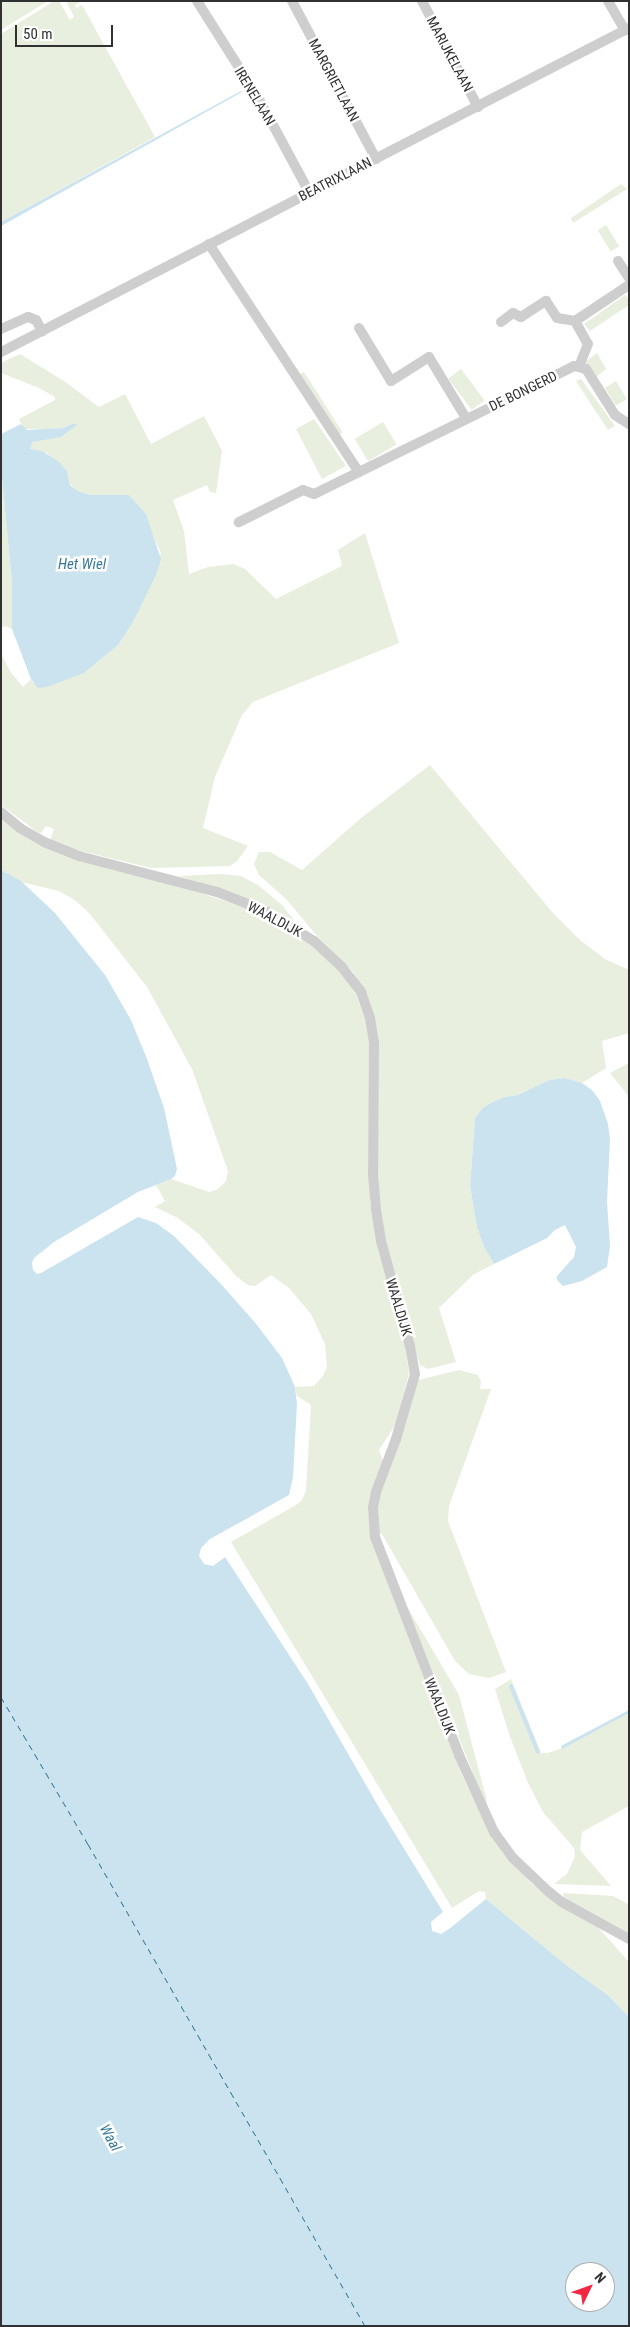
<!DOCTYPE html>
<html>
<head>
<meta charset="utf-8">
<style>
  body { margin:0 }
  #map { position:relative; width:630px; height:2327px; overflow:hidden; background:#fff; font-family:"Roboto Condensed",sans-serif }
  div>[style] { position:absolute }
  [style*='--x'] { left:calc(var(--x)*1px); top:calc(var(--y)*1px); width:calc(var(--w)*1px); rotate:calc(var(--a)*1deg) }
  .green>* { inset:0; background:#e8efde; transform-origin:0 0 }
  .water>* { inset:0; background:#cae3ef }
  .stream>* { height:4px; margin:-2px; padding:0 2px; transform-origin:2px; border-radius:2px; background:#cae3ef }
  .ferry>* { height:1px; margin-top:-0.5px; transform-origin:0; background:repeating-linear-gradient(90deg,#377a9a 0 6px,transparent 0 11px) }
  .minor>* { height:10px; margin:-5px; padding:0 5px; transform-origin:5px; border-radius:5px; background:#cecece }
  span { translate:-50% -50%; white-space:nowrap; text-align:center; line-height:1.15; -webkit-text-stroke:5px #fff; paint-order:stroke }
  .street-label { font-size:14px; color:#313131 }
  .water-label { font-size:15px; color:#377a9a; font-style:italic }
  .frame { position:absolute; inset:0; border:2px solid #313131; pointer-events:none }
  .north { position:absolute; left:565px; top:2262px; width:50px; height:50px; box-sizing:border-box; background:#fff; border:1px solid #adadad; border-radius:50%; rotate:48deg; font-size:14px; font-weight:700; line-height:20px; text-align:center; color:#313131 }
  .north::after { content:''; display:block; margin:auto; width:18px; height:22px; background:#f22944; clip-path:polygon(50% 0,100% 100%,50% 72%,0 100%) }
  .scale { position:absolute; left:15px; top:25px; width:98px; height:22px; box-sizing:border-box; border:2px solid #313131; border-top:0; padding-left:6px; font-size:15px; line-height:18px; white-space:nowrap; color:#313131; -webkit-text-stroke:4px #fff; paint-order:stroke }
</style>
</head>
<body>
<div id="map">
  <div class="green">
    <i style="clip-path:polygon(1px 1px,48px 1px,1px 30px)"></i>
    <i style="clip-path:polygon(54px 1px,59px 1px,70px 20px,74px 17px,66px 1px,82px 1px,75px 5px,76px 8px,82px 5px,155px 137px,1px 222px,1px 34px)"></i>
    <i style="clip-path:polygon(621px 184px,627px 189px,573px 223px,571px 218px)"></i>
    <i style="left:606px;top:225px;width:25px;height:10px;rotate:58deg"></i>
    <i style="clip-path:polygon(625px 295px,629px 299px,629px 305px,590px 331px,584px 324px)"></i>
    <i style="clip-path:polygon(597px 353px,606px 369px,595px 378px,585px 362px)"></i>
    <i style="clip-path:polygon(20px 354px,64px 381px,99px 407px,125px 394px,151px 444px,204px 416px,222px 451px,216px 493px,210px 492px,207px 485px,173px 500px,184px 531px,189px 574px,208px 567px,233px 564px,245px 569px,276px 599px,342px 566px,338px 550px,365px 533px,399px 643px,253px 702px,242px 715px,215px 777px,203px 828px,248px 846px,237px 861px,230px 866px,151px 868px,73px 849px,50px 840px,54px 829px,46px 826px,41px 833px,39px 833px,1px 805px,1px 653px,10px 671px,23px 687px,31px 679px,33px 683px,84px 673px,118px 645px,132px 624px,161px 553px,149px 527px,146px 514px,129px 495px,89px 495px,78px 491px,70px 484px,67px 471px,47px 453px,30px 449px,29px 446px,34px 440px,61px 437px,77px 425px,74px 423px,63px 428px,47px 429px,24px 429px,19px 419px,55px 400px,55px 397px,39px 388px,1px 373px,1px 363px)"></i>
    <i style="left:461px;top:369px;width:39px;height:16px;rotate:53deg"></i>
    <i style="clip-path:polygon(304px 372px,343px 433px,339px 434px,300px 374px)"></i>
    <i style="clip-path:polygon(581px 379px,615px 426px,608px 430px,576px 381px)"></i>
    <i style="left:616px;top:381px;width:21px;height:13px;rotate:59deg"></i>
    <i style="clip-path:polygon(314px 419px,346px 466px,322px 479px,296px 429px)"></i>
    <i style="left:383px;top:422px;width:26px;height:33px;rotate:59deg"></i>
    <i style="clip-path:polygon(1px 469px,12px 582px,12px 629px,5px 626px,1px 628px)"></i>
    <i style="clip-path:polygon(430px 765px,552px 912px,580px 940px,605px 959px,629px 970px,629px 1033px,602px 1041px,606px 1068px,582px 1083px,565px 1078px,549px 1080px,518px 1095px,505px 1097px,475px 1118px,470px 1186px,477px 1227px,484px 1247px,494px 1264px,474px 1274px,439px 1308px,456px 1362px,428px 1369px,420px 1365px,418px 1359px,390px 1264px,384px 1232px,377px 1171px,378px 1046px,372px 1009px,353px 972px,317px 936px,287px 900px,259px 875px,254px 864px,259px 852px,270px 852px,302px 870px,361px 818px)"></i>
    <i style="clip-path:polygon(1px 817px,25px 835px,255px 911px,293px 930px,335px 965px,354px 989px,366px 1022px,369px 1044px,370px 1202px,379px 1251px,404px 1339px,409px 1373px,396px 1424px,379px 1450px,383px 1461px,368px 1509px,371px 1539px,462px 1775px,486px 1825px,508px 1858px,533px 1885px,597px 1926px,629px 1962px,629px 2017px,609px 1996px,566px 1965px,486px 1899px,485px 1892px,479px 1891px,452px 1908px,231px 1542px,296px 1505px,302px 1500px,306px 1490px,311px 1405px,297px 1396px,295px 1387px,314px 1386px,323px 1376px,327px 1367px,325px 1344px,311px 1314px,289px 1288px,271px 1275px,255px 1286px,248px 1285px,236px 1276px,200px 1235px,178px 1218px,155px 1207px,165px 1201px,156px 1185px,171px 1179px,209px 1192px,218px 1189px,226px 1181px,228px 1171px,192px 1069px,147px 987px,90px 914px,76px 901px,59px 891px,21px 882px,1px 870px)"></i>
    <i style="clip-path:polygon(220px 874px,241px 876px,258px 885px,282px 905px,298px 925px,259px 904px,179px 876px)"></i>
    <i style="clip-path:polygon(629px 1063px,629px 1103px,627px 1094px,610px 1073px)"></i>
    <i style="clip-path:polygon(459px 1370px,478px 1375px,481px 1381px,480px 1389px,491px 1389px,449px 1506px,448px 1521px,506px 1672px,489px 1678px,469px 1674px,455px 1661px,382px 1534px,379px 1533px,377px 1509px,379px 1496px,418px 1380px)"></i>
    <i style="clip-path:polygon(405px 1603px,459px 1695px,487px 1801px,485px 1803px)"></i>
    <i style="clip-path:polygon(511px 1679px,541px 1753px,548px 1753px,563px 1748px,629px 1713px,629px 1806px,582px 1832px,580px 1850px,611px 1886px,554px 1884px,567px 1874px,575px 1856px,574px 1848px,543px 1812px,528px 1783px,509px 1734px,495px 1689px)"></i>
    <i style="clip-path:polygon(563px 1893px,613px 1896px,623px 1901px,629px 1905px,629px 1933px,564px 1897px)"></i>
  </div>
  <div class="water">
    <i style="clip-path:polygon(241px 91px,242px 92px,1px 226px,1px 222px)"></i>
    <i style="clip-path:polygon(74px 423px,77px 425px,61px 437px,32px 442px,30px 449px,42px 451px,58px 461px,67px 471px,70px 485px,78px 491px,89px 495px,129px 495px,146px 514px,161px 559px,156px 575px,132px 624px,118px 645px,84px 673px,47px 687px,38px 688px,31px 679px,12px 629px,12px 582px,1px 469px,1px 434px,21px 424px,27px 430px,63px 428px)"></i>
    <i style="clip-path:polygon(evenodd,1px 870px,21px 881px,55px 913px,105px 975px,131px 1020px,147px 1059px,164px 1108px,177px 1169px,175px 1176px,171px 1179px,138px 1192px,54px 1242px,34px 1258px,32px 1263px,33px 1270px,37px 1274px,41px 1273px,138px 1217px,156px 1223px,174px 1236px,221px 1284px,257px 1325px,282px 1358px,295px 1387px,297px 1404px,293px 1477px,289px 1495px,210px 1539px,201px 1548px,199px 1556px,204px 1564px,213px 1566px,225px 1557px,308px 1684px,381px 1811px,443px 1912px,431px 1922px,432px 1931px,441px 1934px,449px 1929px,486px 1899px,566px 1965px,609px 1996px,629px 2017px,629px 2326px,1px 2326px,1px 870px,575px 2272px,605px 2272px,605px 2302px,575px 2302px,575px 2272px)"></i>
    <i style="clip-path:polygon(565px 1078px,582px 1083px,593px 1091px,600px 1101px,608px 1124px,610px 1139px,607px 1202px,610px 1246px,607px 1267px,582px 1281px,563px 1286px,557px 1280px,557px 1276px,574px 1257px,576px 1247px,565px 1225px,555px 1230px,547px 1238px,494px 1264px,484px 1247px,477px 1227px,470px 1186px,475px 1118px,483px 1108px,491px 1103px,505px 1097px,518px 1095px,549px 1080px)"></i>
    <i style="clip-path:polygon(629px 1710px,629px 1713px,562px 1749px,561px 1746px)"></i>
  </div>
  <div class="stream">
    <i style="--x:511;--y:1686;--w:71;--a:67.8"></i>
  </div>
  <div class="ferry">
    <i style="--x:1;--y:1697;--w:171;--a:59.4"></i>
    <i style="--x:88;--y:1844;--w:556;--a:60.11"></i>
  </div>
  <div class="minor">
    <i style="--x:197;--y:1;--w:116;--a:57.7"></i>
    <i style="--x:259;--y:99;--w:106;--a:61.7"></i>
    <i style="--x:292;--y:1;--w:179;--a:62"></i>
    <i style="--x:422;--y:1;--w:120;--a:62.2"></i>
    <i style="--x:608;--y:1;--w:34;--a:60"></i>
    <i style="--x:209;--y:244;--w:273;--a:56.7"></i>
    <i style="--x:359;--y:472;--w:50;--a:153.9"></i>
    <i style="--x:314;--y:494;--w:12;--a:-160"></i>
    <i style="--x:303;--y:490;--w:72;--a:153.4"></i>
    <i style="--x:618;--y:261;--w:20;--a:57"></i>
    <i style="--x:575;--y:321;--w:65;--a:-33.7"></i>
    <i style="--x:575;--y:321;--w:26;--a:61"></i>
    <i style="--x:588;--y:344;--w:24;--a:112"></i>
    <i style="--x:501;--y:322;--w:15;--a:-37"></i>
    <i style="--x:513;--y:313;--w:9;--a:27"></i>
    <i style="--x:521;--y:317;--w:30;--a:-33"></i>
    <i style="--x:546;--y:301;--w:20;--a:57"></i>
    <i style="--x:557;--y:318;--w:18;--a:9"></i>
    <i style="--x:359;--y:328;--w:62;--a:58.9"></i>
    <i style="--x:391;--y:381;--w:45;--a:-32.3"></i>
    <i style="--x:429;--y:357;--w:71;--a:58.8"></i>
    <i style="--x:1;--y:329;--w:30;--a:-24"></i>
    <i style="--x:28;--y:317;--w:9;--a:21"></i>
    <i style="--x:36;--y:320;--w:13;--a:61"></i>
    <i style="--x:1;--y:352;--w:707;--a:-27.29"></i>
    <i style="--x:359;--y:472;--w:240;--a:-26.2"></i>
    <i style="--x:574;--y:366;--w:12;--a:14"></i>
    <i style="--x:586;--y:369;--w:54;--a:57.8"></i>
    <i style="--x:615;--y:415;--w:17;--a:33"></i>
    <i style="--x:1;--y:812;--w:25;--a:40"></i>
    <i style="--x:20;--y:828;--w:28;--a:30"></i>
    <i style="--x:44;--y:842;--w:38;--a:22"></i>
    <i style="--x:79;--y:856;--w:143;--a:14.6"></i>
    <i style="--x:217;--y:892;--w:53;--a:21.2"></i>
    <i style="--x:266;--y:911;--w:57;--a:32"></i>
    <i style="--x:314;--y:941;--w:37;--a:43"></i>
    <i style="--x:341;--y:966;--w:33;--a:52"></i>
    <i style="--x:361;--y:992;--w:28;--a:71"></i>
    <i style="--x:370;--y:1018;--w:24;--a:81"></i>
    <i style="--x:374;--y:1042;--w:132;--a:90.4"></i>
    <i style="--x:373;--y:1174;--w:35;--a:85"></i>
    <i style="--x:376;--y:1209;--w:32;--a:81"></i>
    <i style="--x:381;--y:1241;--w:109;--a:74.6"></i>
    <i style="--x:410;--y:1346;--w:28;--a:80"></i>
    <i style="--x:415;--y:1374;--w:68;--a:106.3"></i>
    <i style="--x:396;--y:1439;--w:57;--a:110.7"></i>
    <i style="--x:376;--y:1492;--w:16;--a:101"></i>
    <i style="--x:373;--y:1508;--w:29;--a:86"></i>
    <i style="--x:375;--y:1537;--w:234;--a:68.9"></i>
    <i style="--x:459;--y:1755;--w:85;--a:65.6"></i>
    <i style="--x:494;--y:1832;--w:32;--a:54"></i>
    <i style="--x:513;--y:1858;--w:50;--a:43.4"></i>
    <i style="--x:549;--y:1892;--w:16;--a:38"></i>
    <i style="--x:562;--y:1902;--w:77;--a:28.9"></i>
  </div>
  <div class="street-label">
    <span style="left:450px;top:54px;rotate:62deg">MARIJKELAAN</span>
    <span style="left:334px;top:80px;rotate:62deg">MARGRIETLAAN</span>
    <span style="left:255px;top:96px;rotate:59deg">IRENELAAN</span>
    <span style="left:335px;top:179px;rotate:-27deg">BEATRIXLAAN</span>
    <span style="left:523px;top:391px;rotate:-26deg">DE BONGERD</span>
    <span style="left:275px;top:919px;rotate:28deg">WAALDIJK</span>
    <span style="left:399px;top:1307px;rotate:73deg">WAALDIJK</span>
    <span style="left:440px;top:1706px;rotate:68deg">WAALDIJK</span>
  </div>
  <div class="water-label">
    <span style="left:82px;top:565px">Het Wiel</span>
    <span style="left:110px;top:2138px;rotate:61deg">Waal</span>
  </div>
  <div class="frame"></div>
  <div class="north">N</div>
  <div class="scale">50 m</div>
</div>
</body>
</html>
